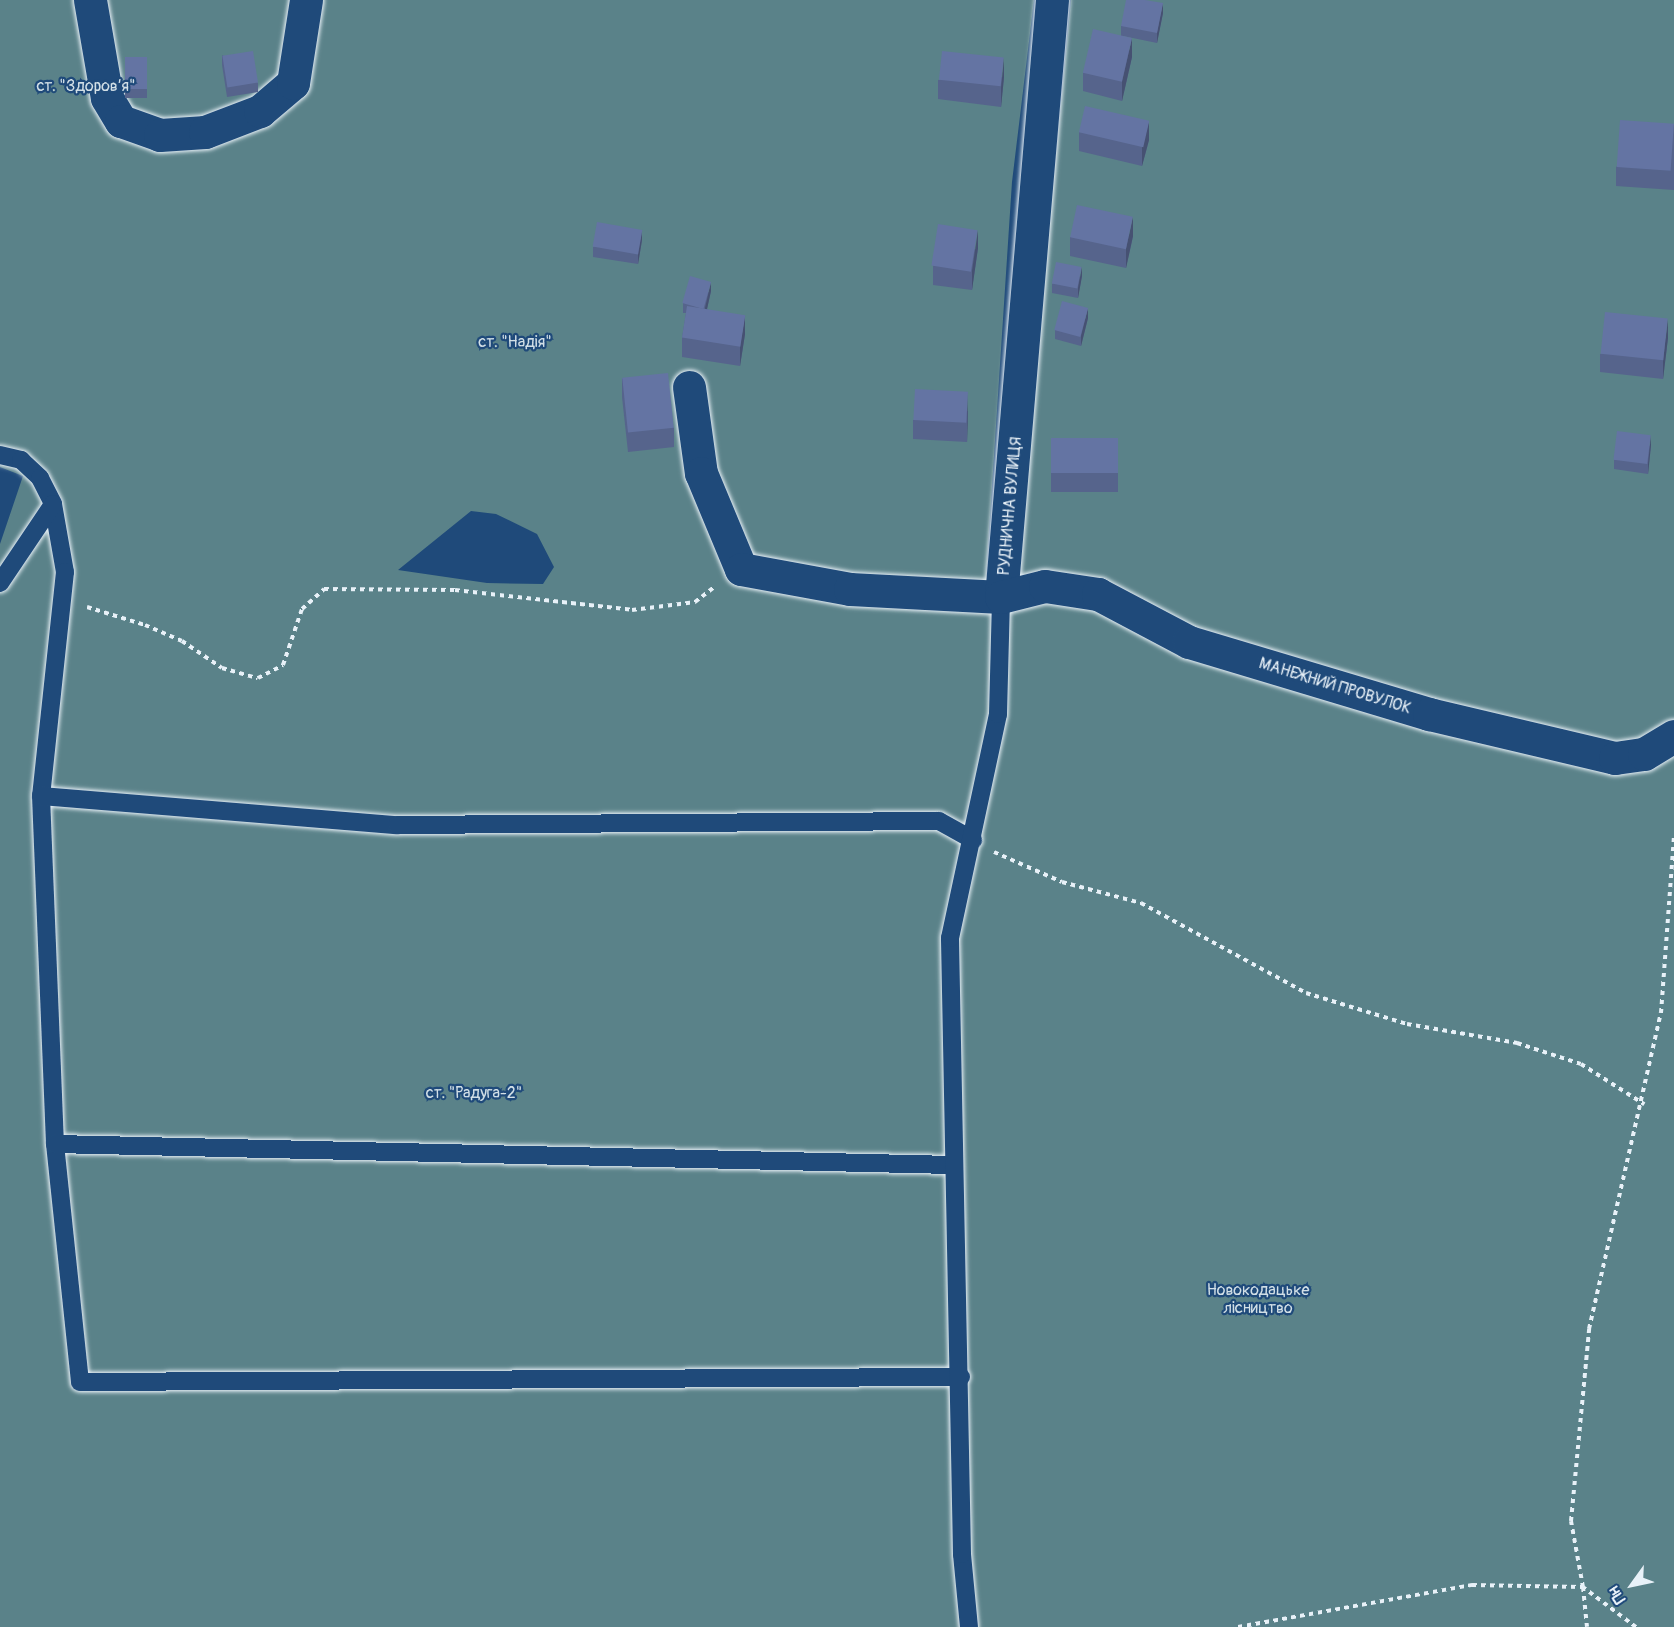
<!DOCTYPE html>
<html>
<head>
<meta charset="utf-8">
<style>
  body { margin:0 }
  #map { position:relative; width:1674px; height:1627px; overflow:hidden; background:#1f4a7a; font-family:Pangolin,sans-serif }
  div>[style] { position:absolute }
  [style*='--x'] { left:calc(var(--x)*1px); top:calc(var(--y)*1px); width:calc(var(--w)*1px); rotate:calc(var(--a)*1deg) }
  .green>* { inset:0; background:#5a8289 }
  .path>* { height:4px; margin-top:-2px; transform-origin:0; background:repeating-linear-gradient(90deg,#e8f1f8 0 4.5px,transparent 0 9px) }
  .roads { filter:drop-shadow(0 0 2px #e8f1f8) drop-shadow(0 0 2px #e8f1f8) }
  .lane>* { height:18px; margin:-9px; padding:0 9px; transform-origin:9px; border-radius:9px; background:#1f4a7a }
  .street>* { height:33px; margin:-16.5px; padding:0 16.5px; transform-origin:16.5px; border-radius:16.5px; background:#1f4a7a }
  .wall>* { inset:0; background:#56648c; transform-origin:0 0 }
  .shaded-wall>* { inset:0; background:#465172 }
  .building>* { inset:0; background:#6474a3; transform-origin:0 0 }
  span { translate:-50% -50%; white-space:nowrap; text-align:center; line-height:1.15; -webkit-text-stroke:4.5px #1f4a7a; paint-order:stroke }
  .park-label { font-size:16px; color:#d3e0e7 }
  .street-label { font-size:16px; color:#e8f1f8 }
  .north { position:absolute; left:1602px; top:1555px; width:60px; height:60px; -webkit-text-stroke:4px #1f4a7a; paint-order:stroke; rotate:237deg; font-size:16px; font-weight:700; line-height:24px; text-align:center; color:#e8f1f8 }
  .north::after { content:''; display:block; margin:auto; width:21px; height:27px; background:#e8f1f8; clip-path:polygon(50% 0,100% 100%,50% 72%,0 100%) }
</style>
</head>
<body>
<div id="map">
  <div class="green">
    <i style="clip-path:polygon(evenodd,0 0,1034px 0,1012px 182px,986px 578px,1025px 476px,1071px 0,1674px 0,1674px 1627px,0 1627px,0 544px,23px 476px,0 467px,0 0,471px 511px,496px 514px,537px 534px,554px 567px,543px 584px,487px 583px,398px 570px,471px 511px)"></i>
  </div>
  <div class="path">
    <i style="--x:87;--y:607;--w:61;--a:17.2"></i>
    <i style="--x:145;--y:625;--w:40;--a:23.4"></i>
    <i style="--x:182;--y:641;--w:48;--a:34"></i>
    <i style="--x:222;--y:668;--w:37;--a:16"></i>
    <i style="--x:258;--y:678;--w:28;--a:-27"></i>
    <i style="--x:283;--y:665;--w:59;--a:-71.3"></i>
    <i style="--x:302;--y:609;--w:30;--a:-42"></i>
    <i style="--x:324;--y:589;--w:131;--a:0.4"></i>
    <i style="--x:455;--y:590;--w:178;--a:6.4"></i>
    <i style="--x:632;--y:610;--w:64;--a:-7.2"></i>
    <i style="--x:695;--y:602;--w:23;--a:-38"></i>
    <i style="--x:994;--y:852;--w:74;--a:23.8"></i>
    <i style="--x:1062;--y:882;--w:82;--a:14.9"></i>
    <i style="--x:1141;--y:903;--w:188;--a:28.6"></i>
    <i style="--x:1306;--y:993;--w:106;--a:17.1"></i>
    <i style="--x:1407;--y:1024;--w:112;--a:9.8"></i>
    <i style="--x:1517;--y:1043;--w:67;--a:18.2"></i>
    <i style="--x:1581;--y:1064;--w:75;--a:32.4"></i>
    <i style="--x:1238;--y:1627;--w:238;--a:-10.2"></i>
    <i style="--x:1472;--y:1585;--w:111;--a:1"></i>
    <i style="--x:1583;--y:1587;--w:40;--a:84.3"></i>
    <i style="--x:1636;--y:1627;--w:66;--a:-143"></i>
    <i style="--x:1583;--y:1587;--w:67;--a:-100.3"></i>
    <i style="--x:1571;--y:1521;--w:193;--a:-84.6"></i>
    <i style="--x:1589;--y:1329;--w:324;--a:-77.2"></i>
    <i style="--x:1661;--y:1013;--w:179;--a:-85.8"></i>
  </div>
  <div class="roads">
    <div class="lane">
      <i style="--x:0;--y:455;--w:22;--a:13"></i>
      <i style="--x:21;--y:460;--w:26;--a:43"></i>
      <i style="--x:40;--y:478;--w:29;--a:63"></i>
      <i style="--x:53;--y:504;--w:69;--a:80"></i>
      <i style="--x:65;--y:572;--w:225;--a:96.1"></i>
      <i style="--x:41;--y:796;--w:348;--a:87.7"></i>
      <i style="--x:55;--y:1144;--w:239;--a:84"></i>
      <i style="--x:80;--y:1382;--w:881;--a:-0.33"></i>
      <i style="--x:0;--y:583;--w:95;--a:-56.1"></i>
      <i style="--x:41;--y:796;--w:357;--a:4.7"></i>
      <i style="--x:397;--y:825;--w:542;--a:-0.42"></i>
      <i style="--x:939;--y:821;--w:39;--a:29"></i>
      <i style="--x:55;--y:1144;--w:898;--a:1.34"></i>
      <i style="--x:969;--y:1627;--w:73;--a:-95.5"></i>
      <i style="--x:962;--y:1554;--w:616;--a:-91.12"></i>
      <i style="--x:950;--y:938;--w:229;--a:-77.9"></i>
      <i style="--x:998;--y:714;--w:117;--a:-88.5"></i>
    </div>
    <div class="street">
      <i style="--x:90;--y:0;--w:99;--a:80.2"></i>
      <i style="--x:107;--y:98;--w:27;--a:59"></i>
      <i style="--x:121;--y:121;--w:41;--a:19.7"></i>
      <i style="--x:160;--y:135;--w:45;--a:-3.8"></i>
      <i style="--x:205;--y:132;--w:59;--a:-20.9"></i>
      <i style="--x:260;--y:111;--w:43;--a:-40.3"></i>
      <i style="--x:293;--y:83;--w:84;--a:-81.1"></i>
      <i style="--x:689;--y:387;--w:87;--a:82.1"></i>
      <i style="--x:701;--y:473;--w:104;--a:67.4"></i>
      <i style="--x:741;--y:569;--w:111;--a:10.4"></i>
      <i style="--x:850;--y:589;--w:151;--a:3"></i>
      <i style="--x:1001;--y:597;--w:599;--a:-85.12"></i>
      <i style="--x:1001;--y:597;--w:45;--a:-14"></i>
      <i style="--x:1045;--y:586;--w:54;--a:8.6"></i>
      <i style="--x:1098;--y:594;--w:103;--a:27.8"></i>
      <i style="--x:1189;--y:642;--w:251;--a:16.7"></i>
      <i style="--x:1429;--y:714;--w:191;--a:13.3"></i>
      <i style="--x:1615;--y:758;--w:29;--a:-8"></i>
      <i style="--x:1644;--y:754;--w:35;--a:-31"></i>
    </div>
  </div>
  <div class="wall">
    <i style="clip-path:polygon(1163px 13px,1157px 43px,1123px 36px,1132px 57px,1122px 101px,1083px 91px,1083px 73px,1121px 36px,1121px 26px)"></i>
    <i style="clip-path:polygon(222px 55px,258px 83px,258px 92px,227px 97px,222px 65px)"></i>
    <i style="left:125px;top:57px;width:22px;height:41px"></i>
    <i style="clip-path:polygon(1004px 77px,1001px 107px,938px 99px,938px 80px)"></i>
    <i style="clip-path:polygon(1674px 124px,1674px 190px,1616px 186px,1616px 167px)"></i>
    <i style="clip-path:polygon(1079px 132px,1149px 140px,1142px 166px,1079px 151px)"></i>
    <i style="clip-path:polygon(1133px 236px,1126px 268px,1070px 256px,1070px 237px)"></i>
    <i style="clip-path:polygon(642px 240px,638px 264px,593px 257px,593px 247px)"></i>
    <i style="clip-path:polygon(978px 248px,972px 290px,933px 285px,933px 266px)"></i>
    <i style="clip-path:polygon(1082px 276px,1078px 298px,1052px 293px,1052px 284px)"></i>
    <i style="clip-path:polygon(711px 291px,707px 309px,745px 334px,740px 366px,682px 357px,682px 338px,686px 313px,683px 313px,683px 303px)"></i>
    <i style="clip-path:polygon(1088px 318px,1081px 346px,1055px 339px,1055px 330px)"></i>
    <i style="clip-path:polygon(1668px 338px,1663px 379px,1600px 372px,1600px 354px)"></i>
    <i style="clip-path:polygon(622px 378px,674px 428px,674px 447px,628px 452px,622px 397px)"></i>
    <i style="clip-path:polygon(968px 411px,967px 442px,913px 439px,913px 420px)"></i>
    <i style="left:1051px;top:438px;width:67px;height:54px"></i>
    <i style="clip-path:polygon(1651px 445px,1648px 474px,1614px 469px,1614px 460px)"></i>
  </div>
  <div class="shaded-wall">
    <i style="clip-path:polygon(1163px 3px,1163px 13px,1157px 43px,1157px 33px)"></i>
    <i style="clip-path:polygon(1132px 38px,1132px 57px,1122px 101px,1122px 82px)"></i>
    <i style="clip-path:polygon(1004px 58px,1004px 77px,1001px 107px,1001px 88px)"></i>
    <i style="clip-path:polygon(1149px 121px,1149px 140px,1142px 166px,1142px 147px)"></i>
    <i style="clip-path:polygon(1133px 217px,1133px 236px,1126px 268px,1126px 249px)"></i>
    <i style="clip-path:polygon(642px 230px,642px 240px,638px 264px,638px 255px)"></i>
    <i style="clip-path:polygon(978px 230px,978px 248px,972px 290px,972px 271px)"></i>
    <i style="clip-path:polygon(1082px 267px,1082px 276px,1078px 298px,1078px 288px)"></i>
    <i style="clip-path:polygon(711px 282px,711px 291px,705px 318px,705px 308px)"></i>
    <i style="clip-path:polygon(1088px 308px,1088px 318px,1081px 346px,1081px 336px)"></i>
    <i style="clip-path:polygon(745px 315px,745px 334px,740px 366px,740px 347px)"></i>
    <i style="clip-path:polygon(1668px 319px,1668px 338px,1663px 379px,1663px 361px)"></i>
    <i style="clip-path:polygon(968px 392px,968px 411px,967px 442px,967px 423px)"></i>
    <i style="clip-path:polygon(1651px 435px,1651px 445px,1648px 474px,1648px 464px)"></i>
  </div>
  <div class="building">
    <i style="clip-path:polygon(1126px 0,1145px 0,1163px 3px,1157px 33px,1121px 26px)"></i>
    <i style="left:1093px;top:29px;width:40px;height:45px;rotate:13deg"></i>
    <i style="left:253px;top:51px;width:32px;height:31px;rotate:81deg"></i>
    <i style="left:942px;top:51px;width:62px;height:29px;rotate:6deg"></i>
    <i style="left:125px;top:57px;width:22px;height:32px"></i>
    <i style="left:1085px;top:106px;width:66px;height:27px;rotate:13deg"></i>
    <i style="left:1620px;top:120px;width:54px;height:47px;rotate:4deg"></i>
    <i style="left:1077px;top:205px;width:57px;height:33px;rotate:12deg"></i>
    <i style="left:597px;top:222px;width:46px;height:25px;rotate:10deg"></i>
    <i style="left:938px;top:224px;width:40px;height:42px;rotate:9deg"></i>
    <i style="left:1056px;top:262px;width:26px;height:22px;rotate:11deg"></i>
    <i style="left:690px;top:276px;width:22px;height:28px;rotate:16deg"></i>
    <i style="left:1062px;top:301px;width:27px;height:30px;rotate:15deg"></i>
    <i style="left:687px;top:306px;width:59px;height:32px;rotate:9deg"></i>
    <i style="left:1605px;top:312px;width:63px;height:42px;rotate:6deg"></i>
    <i style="left:668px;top:373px;width:55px;height:46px;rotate:84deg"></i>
    <i style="left:915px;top:389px;width:53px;height:31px;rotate:3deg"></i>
    <i style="left:1617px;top:431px;width:34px;height:29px;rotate:7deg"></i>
    <i style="left:1051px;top:438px;width:67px;height:35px"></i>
  </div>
  <div class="park-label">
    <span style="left:86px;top:86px">ст. "Здоров’я"</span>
    <span style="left:515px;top:342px">ст. "Надія"</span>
    <span style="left:474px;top:1093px">ст. "Радуга-2"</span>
    <span style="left:1258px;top:1299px">Новокодацьке<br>лісництво</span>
  </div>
  <div class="street-label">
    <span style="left:1010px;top:506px;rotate:-85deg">РУДНИЧНА ВУЛИЦЯ</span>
    <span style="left:1335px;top:686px;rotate:17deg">МАНЕЖНИЙ ПРОВУЛОК</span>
  </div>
  <div class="north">Пн</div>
</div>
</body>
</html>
